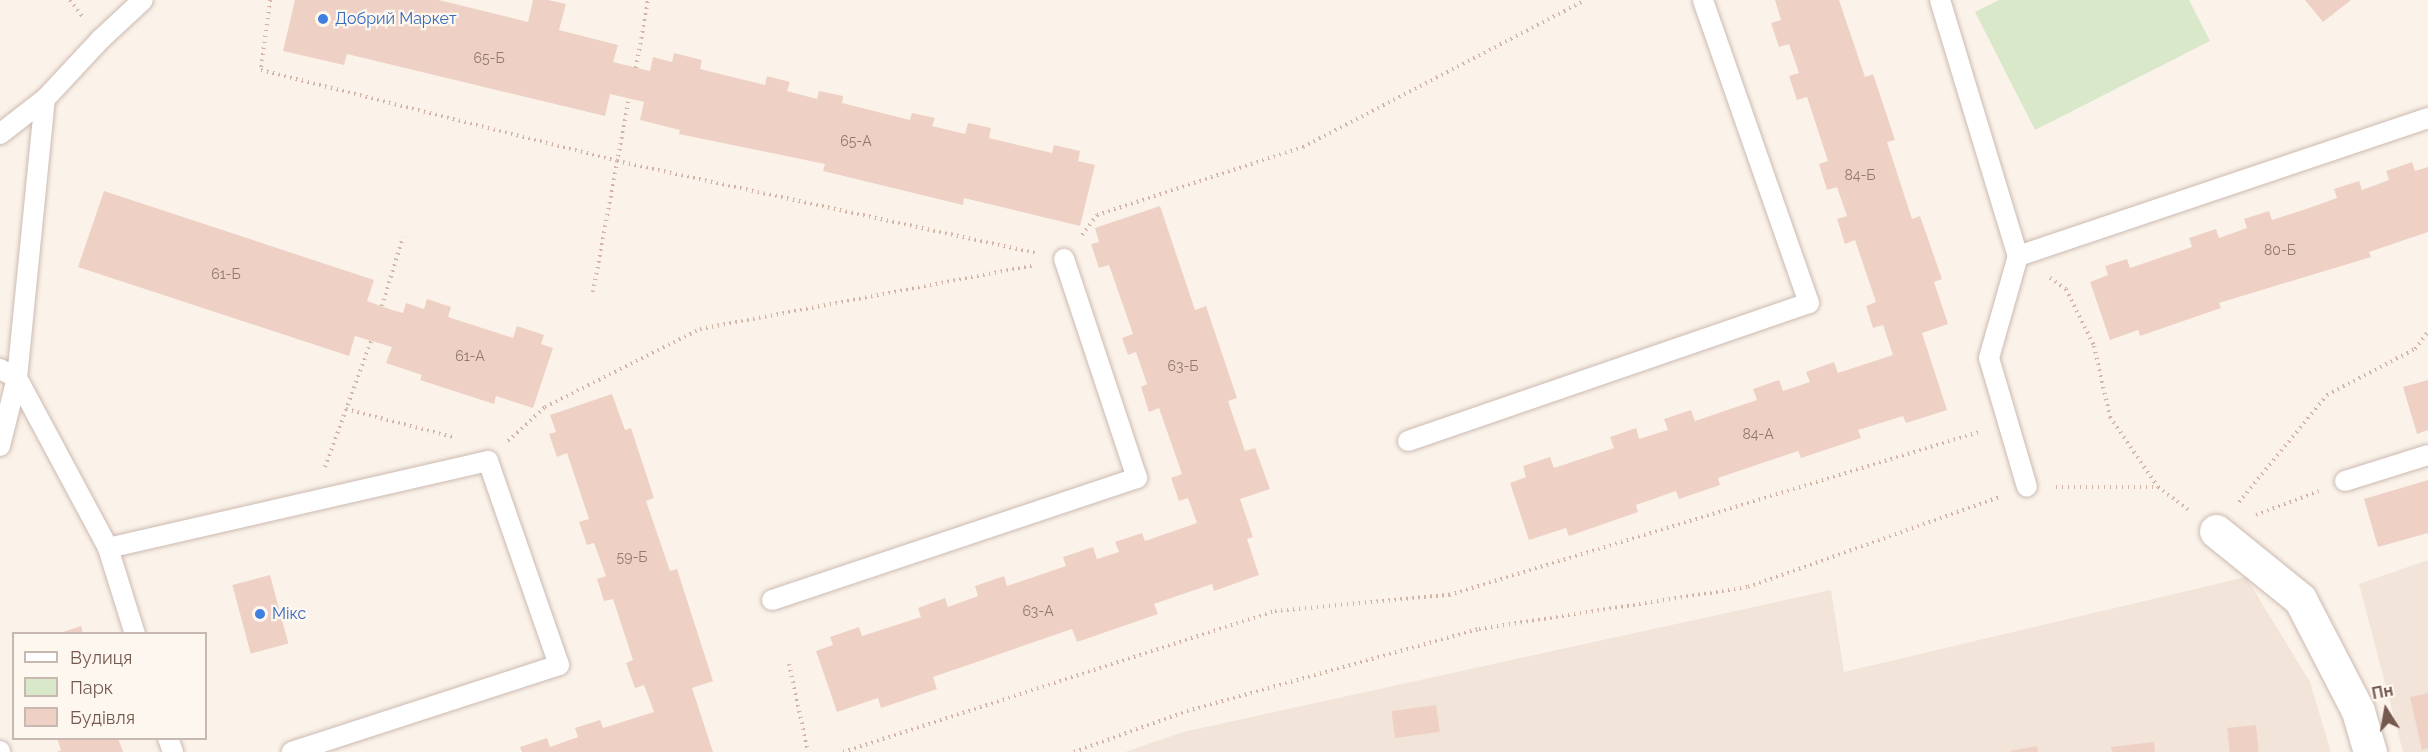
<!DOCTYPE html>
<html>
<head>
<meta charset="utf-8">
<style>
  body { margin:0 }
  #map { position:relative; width:2428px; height:752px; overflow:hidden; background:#fbf3ea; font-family:Raleway,sans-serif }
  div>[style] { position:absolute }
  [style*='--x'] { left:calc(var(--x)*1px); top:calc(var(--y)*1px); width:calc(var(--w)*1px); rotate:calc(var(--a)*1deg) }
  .residential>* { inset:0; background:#f2e4d9 }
  .green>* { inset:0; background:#d8e8c9 }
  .building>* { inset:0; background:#eed1c4; transform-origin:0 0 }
  .path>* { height:4px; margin-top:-2px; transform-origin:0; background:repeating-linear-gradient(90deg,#d3b4a7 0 1.5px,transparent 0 6px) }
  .roads { filter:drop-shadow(0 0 2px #ccbab1) drop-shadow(0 0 2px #ccbab1) }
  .service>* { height:20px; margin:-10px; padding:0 10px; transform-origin:10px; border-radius:10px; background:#fff }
  .minor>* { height:33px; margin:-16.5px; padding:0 16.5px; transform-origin:16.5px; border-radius:16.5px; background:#fff }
  .dots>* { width:16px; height:16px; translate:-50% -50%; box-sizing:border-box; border:3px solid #fef7f0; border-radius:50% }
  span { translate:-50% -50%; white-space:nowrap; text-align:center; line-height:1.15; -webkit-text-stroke:4.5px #fef7f0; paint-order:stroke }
  .number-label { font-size:14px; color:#92776c }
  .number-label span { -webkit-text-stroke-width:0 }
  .shop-label { font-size:16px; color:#366cbe }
  .left { translate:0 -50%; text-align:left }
  .legend { position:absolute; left:12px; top:632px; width:195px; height:108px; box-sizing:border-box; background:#fef7f0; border:2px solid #c7b8b0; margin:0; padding:8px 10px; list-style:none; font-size:18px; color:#74594f }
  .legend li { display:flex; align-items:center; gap:12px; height:30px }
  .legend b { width:30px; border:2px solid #c7b8b0 }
  .north { position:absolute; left:2356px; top:680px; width:60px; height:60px; -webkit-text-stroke:4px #fef7f0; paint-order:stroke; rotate:349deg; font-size:16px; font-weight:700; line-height:24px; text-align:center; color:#74594f }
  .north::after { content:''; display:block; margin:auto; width:21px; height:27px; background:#74594f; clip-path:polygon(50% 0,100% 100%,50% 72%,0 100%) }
</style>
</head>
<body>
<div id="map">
  <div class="residential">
    <i style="clip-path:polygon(2428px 560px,2428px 752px,2403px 752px,2359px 584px)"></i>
    <i style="clip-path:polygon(2246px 577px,2310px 682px,2331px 752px,1125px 752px,1183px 732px,1831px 590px,1844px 672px)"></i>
  </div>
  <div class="green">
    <i style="clip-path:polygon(1999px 0,2189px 0,2210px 41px,2035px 130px,1975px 12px)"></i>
  </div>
  <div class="building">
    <i style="clip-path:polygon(295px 0,439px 0,528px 22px,533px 0,548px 0,566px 4px,559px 30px,618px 45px,613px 62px,650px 71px,653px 57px,672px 62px,674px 53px,702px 60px,700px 69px,765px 85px,767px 76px,790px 82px,787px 91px,817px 99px,819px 91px,843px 96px,842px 103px,910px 120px,912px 113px,935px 118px,932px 126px,965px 134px,968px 123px,991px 128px,989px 138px,1052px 153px,1054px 145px,1080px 151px,1078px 161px,1095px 165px,1080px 226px,964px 198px,963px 205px,823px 171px,825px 164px,679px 134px,680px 130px,640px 120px,644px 102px,610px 94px,605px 116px,347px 54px,344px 65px,283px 51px)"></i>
    <i style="clip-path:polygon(1775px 0,1839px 0,1865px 77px,1873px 74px,1895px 140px,1887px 142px,1912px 219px,1920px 216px,1942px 279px,1934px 282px,1948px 324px,1922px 333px,1947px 410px,1906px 423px,1903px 416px,1858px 430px,1861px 438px,1801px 458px,1798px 451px,1718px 478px,1720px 485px,1679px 499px,1676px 491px,1636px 505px,1638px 512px,1569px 536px,1566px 528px,1529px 540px,1510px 483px,1526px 477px,1523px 466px,1550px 457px,1554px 468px,1614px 448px,1610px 437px,1636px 428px,1639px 439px,1668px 430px,1664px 419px,1691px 410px,1695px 421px,1757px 400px,1753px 389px,1779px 380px,1783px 391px,1810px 382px,1806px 372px,1834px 362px,1838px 373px,1893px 355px,1883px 325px,1873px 328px,1866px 306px,1876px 302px,1855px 240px,1845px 244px,1837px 219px,1847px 216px,1837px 187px,1827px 190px,1819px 164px,1828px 161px,1807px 97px,1797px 100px,1789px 76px,1799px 73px,1789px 44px,1779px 47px,1771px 23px,1781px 20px)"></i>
    <i style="clip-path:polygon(2305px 0,2351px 0,2323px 22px)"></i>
    <i style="clip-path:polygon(2412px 162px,2415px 171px,2428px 167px,2428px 232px,2369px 252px,2371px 257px,2219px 303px,2221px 308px,2140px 336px,2138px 330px,2110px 340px,2090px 282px,2108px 275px,2105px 266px,2127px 259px,2130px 268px,2192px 247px,2189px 238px,2216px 229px,2219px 238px,2247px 228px,2244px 219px,2269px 211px,2272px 220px,2306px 209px,2337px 198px,2334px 189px,2359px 181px,2362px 190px,2389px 180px,2386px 171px)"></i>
    <i style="clip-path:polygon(104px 191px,374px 280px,367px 301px,392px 310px,403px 313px,406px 303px,424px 309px,427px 299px,451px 307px,448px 317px,513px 338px,517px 326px,544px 335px,541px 344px,553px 348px,533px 408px,496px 396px,494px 404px,420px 380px,422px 375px,386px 363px,392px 347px,355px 336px,349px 356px,78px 267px)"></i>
    <i style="clip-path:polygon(1160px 206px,1195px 310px,1206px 306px,1237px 398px,1228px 401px,1245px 451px,1255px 448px,1270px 489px,1240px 499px,1253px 537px,1247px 539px,1259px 575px,1214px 591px,1212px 584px,1154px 604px,1158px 614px,1077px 642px,1072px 629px,933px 677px,937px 689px,881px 708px,878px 698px,837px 712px,816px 651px,833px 645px,830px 637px,859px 627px,862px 636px,921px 617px,918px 608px,945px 598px,948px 607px,978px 596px,975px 586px,1004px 576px,1007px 586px,1066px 566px,1063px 557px,1093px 547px,1097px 559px,1119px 552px,1115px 542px,1142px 533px,1145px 541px,1197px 523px,1188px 498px,1179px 501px,1171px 478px,1182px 474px,1159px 408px,1149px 412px,1141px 387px,1147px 384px,1136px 352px,1128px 355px,1122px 338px,1133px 334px,1109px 265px,1099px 268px,1091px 244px,1099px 242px,1095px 228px)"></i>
    <i style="clip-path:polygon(2428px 380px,2428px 430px,2417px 434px,2403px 387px)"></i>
    <i style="clip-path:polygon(612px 394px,625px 430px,631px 428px,654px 498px,646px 501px,670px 571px,677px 569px,713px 681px,692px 688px,713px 752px,522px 752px,520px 747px,547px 738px,550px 747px,578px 737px,575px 728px,600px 720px,603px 728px,654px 712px,644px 685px,635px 688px,626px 663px,633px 660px,613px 599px,604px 601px,597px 579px,606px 576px,594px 543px,587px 545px,579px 522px,589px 519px,567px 453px,557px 457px,549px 434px,556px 432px,550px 415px)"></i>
    <i style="clip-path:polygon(2428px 480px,2428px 533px,2378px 547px,2364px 499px)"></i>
    <i style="left:270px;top:575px;width:71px;height:39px;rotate:75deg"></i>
    <i style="clip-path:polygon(81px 626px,83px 634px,60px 634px,60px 633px)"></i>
    <i style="clip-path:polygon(2428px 693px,2428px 748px,2422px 750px,2410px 697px)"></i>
    <i style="left:1436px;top:705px;width:27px;height:45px;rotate:82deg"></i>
    <i style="left:2256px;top:725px;width:27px;height:29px;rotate:84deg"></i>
    <i style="clip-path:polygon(57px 738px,118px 738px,123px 752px,57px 752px,61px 750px)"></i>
    <i style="clip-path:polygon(2154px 742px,2155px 752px,2112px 752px,2111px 747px)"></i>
    <i style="clip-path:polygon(2037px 746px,2038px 752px,2010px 752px,2010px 751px)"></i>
  </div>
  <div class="path">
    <i style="--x:70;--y:0;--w:20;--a:53"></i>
    <i style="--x:270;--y:0;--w:71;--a:97.3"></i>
    <i style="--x:261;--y:70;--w:367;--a:14.3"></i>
    <i style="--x:617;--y:161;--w:429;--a:12.4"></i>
    <i style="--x:636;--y:68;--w:69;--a:-80"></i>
    <i style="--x:1082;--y:235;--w:25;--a:-53"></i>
    <i style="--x:1097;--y:215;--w:217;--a:-18.3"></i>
    <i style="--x:1303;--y:147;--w:318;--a:-27.5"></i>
    <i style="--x:2050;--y:278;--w:19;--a:35"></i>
    <i style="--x:2066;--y:289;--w:64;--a:63.8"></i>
    <i style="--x:2094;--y:346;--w:73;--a:77.3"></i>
    <i style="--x:2110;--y:417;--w:85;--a:55.6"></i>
    <i style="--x:593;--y:292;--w:197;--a:-79.5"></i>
    <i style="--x:382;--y:306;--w:72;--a:-73.1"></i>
    <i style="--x:346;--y:409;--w:111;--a:14.7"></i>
    <i style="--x:508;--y:441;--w:50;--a:-42.6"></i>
    <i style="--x:545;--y:407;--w:174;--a:-26.7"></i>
    <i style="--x:700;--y:329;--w:342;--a:-10.8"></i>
    <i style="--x:325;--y:467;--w:134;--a:-69.9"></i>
    <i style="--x:2056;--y:487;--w:102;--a:0"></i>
    <i style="--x:2158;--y:487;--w:38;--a:37"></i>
    <i style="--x:2239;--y:502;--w:139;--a:-50.6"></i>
    <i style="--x:2327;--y:395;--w:99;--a:-27.6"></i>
    <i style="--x:2415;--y:349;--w:21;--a:-53"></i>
    <i style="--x:2256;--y:515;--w:67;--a:-20.9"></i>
    <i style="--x:789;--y:664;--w:90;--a:77.8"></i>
    <i style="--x:843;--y:752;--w:454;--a:-18.1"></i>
    <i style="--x:1275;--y:611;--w:175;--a:-5.3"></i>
    <i style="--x:1449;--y:595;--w:554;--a:-17.1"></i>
    <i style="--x:1074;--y:752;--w:120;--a:-19.9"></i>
    <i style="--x:1187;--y:711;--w:303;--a:-15.7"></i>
    <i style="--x:1479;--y:629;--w:272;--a:-8.9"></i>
    <i style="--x:1748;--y:587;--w:267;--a:-19.7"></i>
  </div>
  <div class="roads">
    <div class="service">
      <i style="--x:1940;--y:0;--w:268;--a:73.1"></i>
      <i style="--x:2018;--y:256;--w:106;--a:105.9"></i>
      <i style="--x:1989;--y:358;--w:134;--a:73.6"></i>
      <i style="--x:0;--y:134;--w:57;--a:-37.9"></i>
      <i style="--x:45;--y:99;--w:82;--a:-47"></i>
      <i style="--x:101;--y:39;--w:57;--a:-42.9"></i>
      <i style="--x:2018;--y:256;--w:433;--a:-18.6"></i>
      <i style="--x:0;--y:369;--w:19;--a:28"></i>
      <i style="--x:17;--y:378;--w:193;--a:61.8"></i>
      <i style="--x:108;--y:548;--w:90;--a:72.6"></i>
      <i style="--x:1408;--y:441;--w:424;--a:-19"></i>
      <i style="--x:1809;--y:303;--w:321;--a:-109.3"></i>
      <i style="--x:0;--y:446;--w:70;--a:-76"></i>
      <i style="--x:17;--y:378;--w:280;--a:-84.3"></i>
      <i style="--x:2345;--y:481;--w:87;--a:-17.4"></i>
      <i style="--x:108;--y:548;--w:390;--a:-12.9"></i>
      <i style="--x:488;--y:461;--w:216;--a:70.8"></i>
      <i style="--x:559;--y:665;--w:281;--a:162"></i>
      <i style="--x:772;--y:600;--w:385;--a:-18.5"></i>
      <i style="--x:1137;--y:478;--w:231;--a:-108.4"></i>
      <i style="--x:168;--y:738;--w:15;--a:70"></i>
      <i style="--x:0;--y:751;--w:1;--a:90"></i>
    </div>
    <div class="minor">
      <i style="--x:2216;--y:531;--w:108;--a:39"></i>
      <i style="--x:2300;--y:599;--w:126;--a:62.6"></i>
      <i style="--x:2358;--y:711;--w:43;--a:73.7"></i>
    </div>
  </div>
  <div class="dots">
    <i style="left:323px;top:19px;background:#3f7fe0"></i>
    <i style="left:260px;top:614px;background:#3f7fe0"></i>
  </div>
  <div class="number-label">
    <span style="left:489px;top:58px">65-Б</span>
    <span style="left:856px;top:141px">65-А</span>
    <span style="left:1860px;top:175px">84-Б</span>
    <span style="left:2280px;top:250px">80-Б</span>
    <span style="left:226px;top:274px">61-Б</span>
    <span style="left:470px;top:356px">61-А</span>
    <span style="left:1183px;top:366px">63-Б</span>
    <span style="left:1758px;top:434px">84-А</span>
    <span style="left:632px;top:557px">59-Б</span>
    <span style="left:1038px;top:611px">63-А</span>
  </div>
  <div class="shop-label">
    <span class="left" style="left:335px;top:19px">Добрий Маркет</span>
    <span class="left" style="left:272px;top:614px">Мікс</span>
  </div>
  <ul class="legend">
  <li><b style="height:8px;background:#fff"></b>Вулиця</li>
  <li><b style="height:16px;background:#d8e8c9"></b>Парк</li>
  <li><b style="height:16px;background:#eed1c4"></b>Будівля</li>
  </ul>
  <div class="north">Пн</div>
</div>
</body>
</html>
